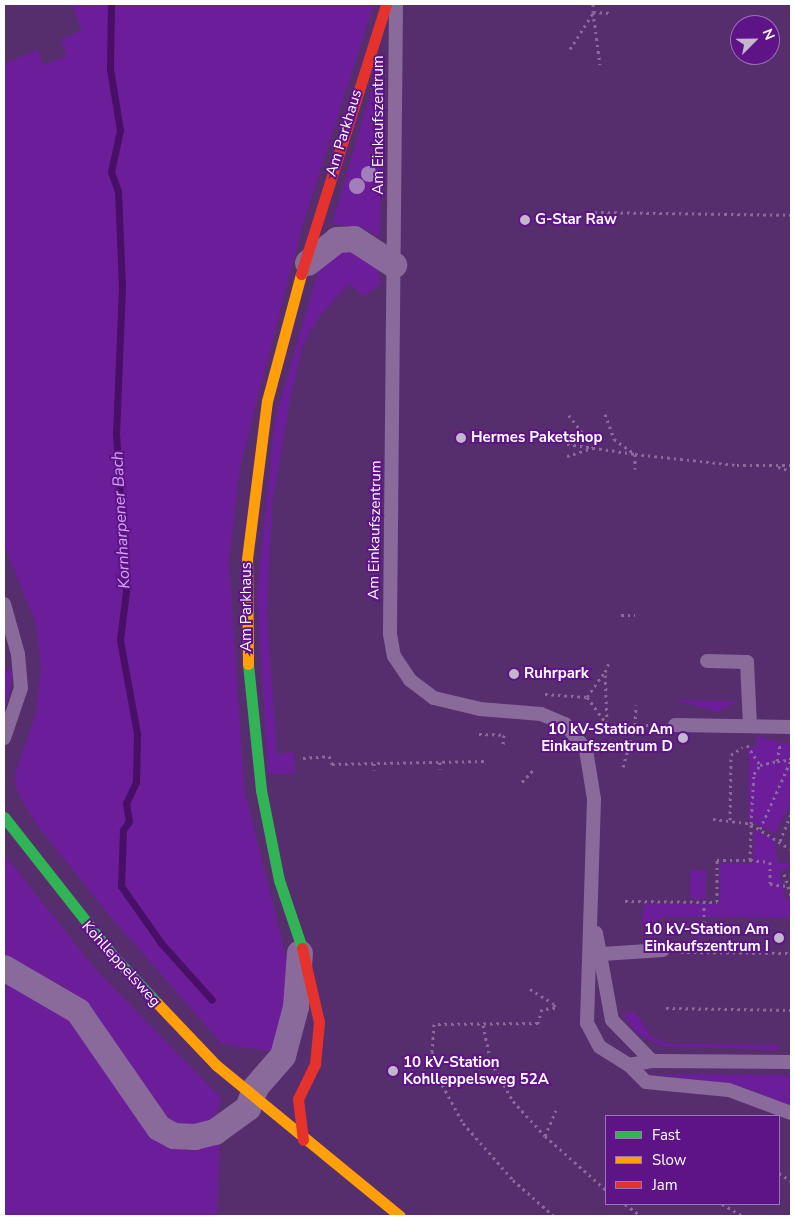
<!DOCTYPE html>
<html>
<head>
<meta charset="utf-8">
<style>
  body { margin:0 }
  #map { position:relative; width:795px; height:1220px; overflow:hidden; background:#562e6d; font-family:"Nunito Sans",sans-serif }
  div>[style] { position:absolute }
  [style*='--x'] { left:calc(var(--x)*1px); top:calc(var(--y)*1px); width:calc(var(--w)*1px); rotate:calc(var(--a)*1deg) }
  .green>* { inset:0; background:#6c1e9a; transform-origin:0 0 }
  .stream>* { height:7px; margin:-3.5px; padding:0 3.5px; transform-origin:3.5px; border-radius:3.5px; background:#470f65 }
  .path>* { height:3px; margin-top:-1.5px; transform-origin:0; background:repeating-linear-gradient(90deg,#896a9b 0 2.5px,transparent 0 6.5px) }
  .lane>* { height:14px; margin:-7px; padding:0 7px; transform-origin:7px; border-radius:7px; background:#896a9b }
  .street>* { height:26px; margin:-13px; padding:0 13px; transform-origin:13px; border-radius:13px; background:#896a9b }
  .fast>* { height:11px; margin:-5.5px; padding:0 5.5px; transform-origin:5.5px; border-radius:5.5px; background:#30b455 }
  .slow>* { height:11px; margin:-5.5px; padding:0 5.5px; transform-origin:5.5px; border-radius:5.5px; background:#ff9f0a }
  .jam>* { height:11px; margin:-5.5px; padding:0 5.5px; transform-origin:5.5px; border-radius:5.5px; background:#e5322d }
  .trees>* { width:16px; height:16px; margin:-8px; border-radius:50%; background:#a47ebb }
  .dots>* { width:14px; height:14px; translate:-50% -50%; box-sizing:border-box; border:2px solid #5e1487; border-radius:50% }
  span { translate:-50% -50%; white-space:nowrap; text-align:center; line-height:1.15; -webkit-text-stroke:4px #5e1487; paint-order:stroke }
  .street-label { font-size:15px; color:#fff }
  .poi-label { font-size:15px; color:#fff; font-weight:700 }
  .left { translate:0 -50%; text-align:left }
  .right { translate:-100% -50%; text-align:right }
  .water-label { font-size:16px; color:#d7a5f7; font-style:italic }
  .frame { position:absolute; inset:0; border:5px solid #fff; pointer-events:none }
  .legend { position:absolute; left:605px; top:1115px; width:175px; height:90px; box-sizing:border-box; background:#5e1487; border:1px solid #9e72b7; margin:0; padding:6px 9px; list-style:none; font-size:15px; color:#fff }
  .legend li { display:flex; align-items:center; gap:10px; height:25px }
  .legend b { width:25px; border:1px solid #9e72b7 }
  .north { position:absolute; left:730px; top:15px; width:50px; height:50px; box-sizing:border-box; background:#5e1487; border:1px solid #9e72b7; border-radius:50%; rotate:67deg; font-size:14px; font-weight:700; line-height:20px; text-align:center; color:#fff }
  .north::after { content:''; display:block; margin:auto; width:18px; height:22px; background:#c4b6cc; clip-path:polygon(50% 0,100% 100%,50% 72%,0 100%) }
</style>
</head>
<body>
<div id="map">
  <div class="green">
    <i style="clip-path:polygon(72px 4px,374px 4px,302px 227px,240px 467px,229px 560px,244px 789px,287px 961px,285px 1016px,271px 1051px,222px 1044px,105px 910px,36px 824px,16px 789px,15px 774px,36px 713px,41px 668px,36px 624px,4px 544px,4px 64px,37px 50px,44px 65px,67px 55px,61px 40px,82px 30px)"></i>
    <i style="clip-path:polygon(371px 91px,378px 91px,383px 99px,380px 238px,362px 227px,332px 224px)"></i>
    <i style="clip-path:polygon(349px 249px,377px 267px,381px 283px,364px 296px,349px 284px,318px 318px,303px 345px,291px 394px,272px 505px,267px 616px,277px 754px,294px 752px,295px 774px,268px 774px,257px 595px,275px 419px,319px 269px,323px 262px)"></i>
    <i style="clip-path:polygon(4px 665px,13px 675px,4px 716px)"></i>
    <i style="clip-path:polygon(675px 700px,738px 701px,718px 712px)"></i>
    <i style="clip-path:polygon(755px 736px,791px 745px,791px 802px,775px 834px,748px 819px,749px 756px,745px 751px,758px 744px)"></i>
    <i style="clip-path:polygon(754px 829px,774px 840px,778px 863px,790px 864px,789px 869px,779px 870px,785px 897px,791px 900px,791px 918px,666px 917px,641px 926px,644px 904px,720px 904px,720px 863px,753px 864px)"></i>
    <i style="clip-path:polygon(4px 854px,96px 970px,220px 1097px,218px 1111px,207px 1122px,178px 1128px,158px 1112px,97px 1016px,61px 985px,4px 958px)"></i>
    <i style="left:690px;top:870px;width:16px;height:29px"></i>
    <i style="clip-path:polygon(4px 980px,69px 1017px,151px 1136px,187px 1151px,220px 1140px,217px 1216px,4px 1216px)"></i>
    <i style="clip-path:polygon(635px 1012px,651px 1036px,668px 1044px,779px 1045px,779px 1050px,662px 1046px,638px 1034px,622px 1014px)"></i>
    <i style="clip-path:polygon(655px 1074px,791px 1075px,791px 1106px,743px 1087px)"></i>
  </div>
  <div class="stream">
    <i style="--x:111;--y:4;--w:65;--a:90.9"></i>
    <i style="--x:110;--y:69;--w:62;--a:80.7"></i>
    <i style="--x:120;--y:130;--w:43;--a:102.1"></i>
    <i style="--x:111;--y:172;--w:20;--a:70"></i>
    <i style="--x:118;--y:191;--w:95;--a:87.6"></i>
    <i style="--x:122;--y:286;--w:147;--a:92.3"></i>
    <i style="--x:116;--y:433;--w:158;--a:86.4"></i>
    <i style="--x:126;--y:591;--w:49;--a:97"></i>
    <i style="--x:120;--y:640;--w:96;--a:79.7"></i>
    <i style="--x:137;--y:734;--w:48;--a:91.2"></i>
    <i style="--x:136;--y:782;--w:23;--a:115"></i>
    <i style="--x:126;--y:803;--w:18;--a:81"></i>
    <i style="--x:129;--y:821;--w:11;--a:124"></i>
    <i style="--x:123;--y:830;--w:56;--a:92"></i>
    <i style="--x:121;--y:886;--w:70;--a:54.9"></i>
    <i style="--x:161;--y:943;--w:76;--a:48.2"></i>
  </div>
  <div class="path">
    <i style="--x:593;--y:4;--w:8;--a:90"></i>
    <i style="--x:593;--y:12;--w:18;--a:3"></i>
    <i style="--x:593;--y:12;--w:53;--a:82.5"></i>
    <i style="--x:570;--y:49;--w:43;--a:-57.4"></i>
    <i style="--x:588;--y:212;--w:203;--a:0.8"></i>
    <i style="--x:605;--y:414;--w:27;--a:70"></i>
    <i style="--x:614;--y:439;--w:26;--a:36"></i>
    <i style="--x:635;--y:454;--w:103;--a:6.2"></i>
    <i style="--x:737;--y:465;--w:54;--a:0"></i>
    <i style="--x:567;--y:444;--w:69;--a:8.4"></i>
    <i style="--x:635;--y:454;--w:15;--a:90"></i>
    <i style="--x:567;--y:456;--w:28;--a:-17"></i>
    <i style="--x:594;--y:448;--w:44;--a:-127.6"></i>
    <i style="--x:778;--y:467;--w:14;--a:17"></i>
    <i style="--x:621;--y:615;--w:14;--a:0"></i>
    <i style="--x:545;--y:694;--w:42;--a:4.1"></i>
    <i style="--x:587;--y:697;--w:34;--a:54"></i>
    <i style="--x:607;--y:725;--w:50;--a:0"></i>
    <i style="--x:587;--y:697;--w:29;--a:-55"></i>
    <i style="--x:607;--y:723;--w:51;--a:-92.2"></i>
    <i style="--x:605;--y:672;--w:13;--a:-67"></i>
    <i style="--x:479;--y:734;--w:25;--a:2"></i>
    <i style="--x:504;--y:735;--w:10;--a:96"></i>
    <i style="--x:747;--y:745;--w:24;--a:57"></i>
    <i style="--x:303;--y:758;--w:26;--a:-4"></i>
    <i style="--x:329;--y:756;--w:9;--a:69"></i>
    <i style="--x:332;--y:764;--w:155;--a:-1.1"></i>
    <i style="--x:777;--y:761;--w:13;--a:-4"></i>
    <i style="--x:790;--y:760;--w:4;--a:-76"></i>
    <i style="--x:440;--y:762;--w:7;--a:90"></i>
    <i style="--x:374;--y:763;--w:7;--a:90"></i>
    <i style="--x:623;--y:767;--w:44;--a:-74.1"></i>
    <i style="--x:635;--y:725;--w:20;--a:-87"></i>
    <i style="--x:522;--y:782;--w:18;--a:-47"></i>
    <i style="--x:713;--y:819;--w:38;--a:7"></i>
    <i style="--x:751;--y:824;--w:50;--a:-86.6"></i>
    <i style="--x:754;--y:774;--w:11;--a:-56"></i>
    <i style="--x:760;--y:765;--w:17;--a:-13"></i>
    <i style="--x:777;--y:761;--w:16;--a:-79"></i>
    <i style="--x:730;--y:820;--w:65;--a:-89.1"></i>
    <i style="--x:731;--y:755;--w:14;--a:-34"></i>
    <i style="--x:760;--y:829;--w:76;--a:-65.8"></i>
    <i style="--x:780;--y:841;--w:29;--a:-68"></i>
    <i style="--x:750;--y:860;--w:20;--a:6"></i>
    <i style="--x:770;--y:862;--w:22;--a:90"></i>
    <i style="--x:770;--y:884;--w:17;--a:7"></i>
    <i style="--x:784;--y:874;--w:22;--a:72"></i>
    <i style="--x:625;--y:901;--w:92;--a:0.6"></i>
    <i style="--x:717;--y:902;--w:42;--a:-90"></i>
    <i style="--x:717;--y:860;--w:33;--a:0"></i>
    <i style="--x:750;--y:860;--w:36;--a:-88"></i>
    <i style="--x:751;--y:824;--w:46;--a:32.7"></i>
    <i style="--x:704;--y:923;--w:21;--a:-90"></i>
    <i style="--x:681;--y:952;--w:110;--a:0.5"></i>
    <i style="--x:530;--y:989;--w:28;--a:32"></i>
    <i style="--x:554;--y:1004;--w:4;--a:76"></i>
    <i style="--x:555;--y:1008;--w:13;--a:176"></i>
    <i style="--x:542;--y:1009;--w:15;--a:106"></i>
    <i style="--x:538;--y:1023;--w:104;--a:179.4"></i>
    <i style="--x:434;--y:1024;--w:28;--a:94"></i>
    <i style="--x:432;--y:1052;--w:28;--a:75"></i>
    <i style="--x:439;--y:1079;--w:50;--a:61.4"></i>
    <i style="--x:463;--y:1123;--w:76;--a:48.7"></i>
    <i style="--x:513;--y:1180;--w:55;--a:41.3"></i>
    <i style="--x:666;--y:1008;--w:125;--a:0.9"></i>
    <i style="--x:483;--y:1025;--w:38;--a:78"></i>
    <i style="--x:491;--y:1062;--w:45;--a:60.6"></i>
    <i style="--x:513;--y:1101;--w:47;--a:47.6"></i>
    <i style="--x:545;--y:1136;--w:81;--a:41.5"></i>
    <i style="--x:545;--y:1136;--w:28;--a:-67"></i>
    <i style="--x:779;--y:1173;--w:14;--a:34"></i>
    <i style="--x:625;--y:1204;--w:20;--a:37"></i>
    <i style="--x:722;--y:1204;--w:24;--a:30"></i>
  </div>
  <div class="lane">
    <i style="--x:396;--y:4;--w:630;--a:90.55"></i>
    <i style="--x:390;--y:634;--w:22;--a:80"></i>
    <i style="--x:394;--y:656;--w:29;--a:56"></i>
    <i style="--x:410;--y:680;--w:30;--a:37"></i>
    <i style="--x:434;--y:698;--w:47;--a:13.4"></i>
    <i style="--x:480;--y:709;--w:61;--a:4.7"></i>
    <i style="--x:541;--y:714;--w:26;--a:23"></i>
    <i style="--x:565;--y:724;--w:33;--a:51"></i>
    <i style="--x:586;--y:750;--w:50;--a:80.7"></i>
    <i style="--x:594;--y:799;--w:224;--a:91.8"></i>
    <i style="--x:587;--y:1023;--w:27;--a:62"></i>
    <i style="--x:600;--y:1047;--w:34;--a:32"></i>
    <i style="--x:629;--y:1065;--w:23;--a:-10"></i>
    <i style="--x:652;--y:1061;--w:139;--a:0.4"></i>
    <i style="--x:4;--y:604;--w:52;--a:74.4"></i>
    <i style="--x:18;--y:654;--w:34;--a:85"></i>
    <i style="--x:21;--y:688;--w:53;--a:108.8"></i>
    <i style="--x:707;--y:661;--w:40;--a:1.4"></i>
    <i style="--x:747;--y:662;--w:64;--a:87.3"></i>
    <i style="--x:675;--y:725;--w:116;--a:1"></i>
    <i style="--x:596;--y:933;--w:88;--a:79.6"></i>
    <i style="--x:612;--y:1020;--w:57;--a:45.7"></i>
    <i style="--x:602;--y:954;--w:61;--a:-3.8"></i>
    <i style="--x:629;--y:1065;--w:24;--a:45"></i>
    <i style="--x:646;--y:1082;--w:83;--a:5.5"></i>
    <i style="--x:729;--y:1090;--w:66;--a:20.4"></i>
  </div>
  <div class="street">
    <i style="--x:308;--y:263;--w:37;--a:-38"></i>
    <i style="--x:337;--y:240;--w:17;--a:-3"></i>
    <i style="--x:354;--y:239;--w:48;--a:33"></i>
    <i style="--x:4;--y:968;--w:86;--a:30.2"></i>
    <i style="--x:78;--y:1011;--w:142;--a:55.3"></i>
    <i style="--x:159;--y:1128;--w:17;--a:28"></i>
    <i style="--x:174;--y:1136;--w:21;--a:3"></i>
    <i style="--x:195;--y:1137;--w:21;--a:-14"></i>
    <i style="--x:215;--y:1132;--w:41;--a:-36"></i>
    <i style="--x:248;--y:1108;--w:22;--a:-69"></i>
    <i style="--x:256;--y:1087;--w:41;--a:-48.9"></i>
    <i style="--x:283;--y:1056;--w:51;--a:-75.1"></i>
    <i style="--x:296;--y:1007;--w:54;--a:-85.8"></i>
  </div>
  <div class="fast">
    <i style="--x:248;--y:664;--w:127;--a:84.1"></i>
    <i style="--x:261;--y:790;--w:92;--a:78.7"></i>
    <i style="--x:279;--y:880;--w:72;--a:71.3"></i>
    <i style="--x:4;--y:817;--w:179;--a:51.8"></i>
    <i style="--x:115;--y:958;--w:62;--a:47"></i>
  </div>
  <div class="slow">
    <i style="--x:248;--y:664;--w:105;--a:-90.5"></i>
    <i style="--x:247;--y:559;--w:159;--a:-82.8"></i>
    <i style="--x:267;--y:401;--w:131;--a:-75"></i>
    <i style="--x:157;--y:1003;--w:86;--a:46.4"></i>
    <i style="--x:216;--y:1065;--w:238;--a:39.4"></i>
  </div>
  <div class="jam">
    <i style="--x:301;--y:274;--w:283;--a:-72.5"></i>
    <i style="--x:302;--y:948;--w:76;--a:77.1"></i>
    <i style="--x:319;--y:1022;--w:42;--a:95.4"></i>
    <i style="--x:315;--y:1064;--w:39;--a:116"></i>
    <i style="--x:298;--y:1099;--w:41;--a:83"></i>
  </div>
  <div class="trees">
    <i style="left:369px;top:174px"></i>
    <i style="left:357px;top:186px"></i>
  </div>
  <div class="dots">
    <i style="left:525px;top:220px;background:#c4b6cc"></i>
    <i style="left:461px;top:438px;background:#c4b6cc"></i>
    <i style="left:514px;top:674px;background:#c4b6cc"></i>
    <i style="left:683px;top:738px;background:#c4b6cc"></i>
    <i style="left:779px;top:938px;background:#c4b6cc"></i>
    <i style="left:393px;top:1071px;background:#c4b6cc"></i>
  </div>
  <div class="street-label">
    <span style="left:379px;top:125px;rotate:-90deg">Am Einkaufszentrum</span>
    <span style="left:344px;top:133px;rotate:-73deg">Am Parkhaus</span>
    <span style="left:375px;top:530px;rotate:-89deg">Am Einkaufszentrum</span>
    <span style="left:247px;top:607px;rotate:-90deg">Am Parkhaus</span>
    <span style="left:121px;top:964px;rotate:48deg">Kohlleppelsweg</span>
  </div>
  <div class="poi-label">
    <span class="left" style="left:535px;top:220px">G-Star Raw</span>
    <span class="left" style="left:471px;top:438px">Hermes Paketshop</span>
    <span class="left" style="left:524px;top:674px">Ruhrpark</span>
    <span class="right" style="left:673px;top:738px">10 kV-Station Am<br>Einkaufszentrum D</span>
    <span class="right" style="left:769px;top:938px">10 kV-Station Am<br>Einkaufszentrum I</span>
    <span class="left" style="left:403px;top:1071px">10 kV-Station<br>Kohlleppelsweg 52A</span>
  </div>
  <div class="water-label">
    <span style="left:121px;top:520px;rotate:-93deg">Kornharpener Bach</span>
  </div>
  <div class="frame"></div>
  <ul class="legend">
  <li><b style="height:6px;background:#30b455"></b>Fast</li>
  <li><b style="height:6px;background:#ff9f0a"></b>Slow</li>
  <li><b style="height:6px;background:#e5322d"></b>Jam</li>
  </ul>
  <div class="north">N</div>
</div>
</body>
</html>
